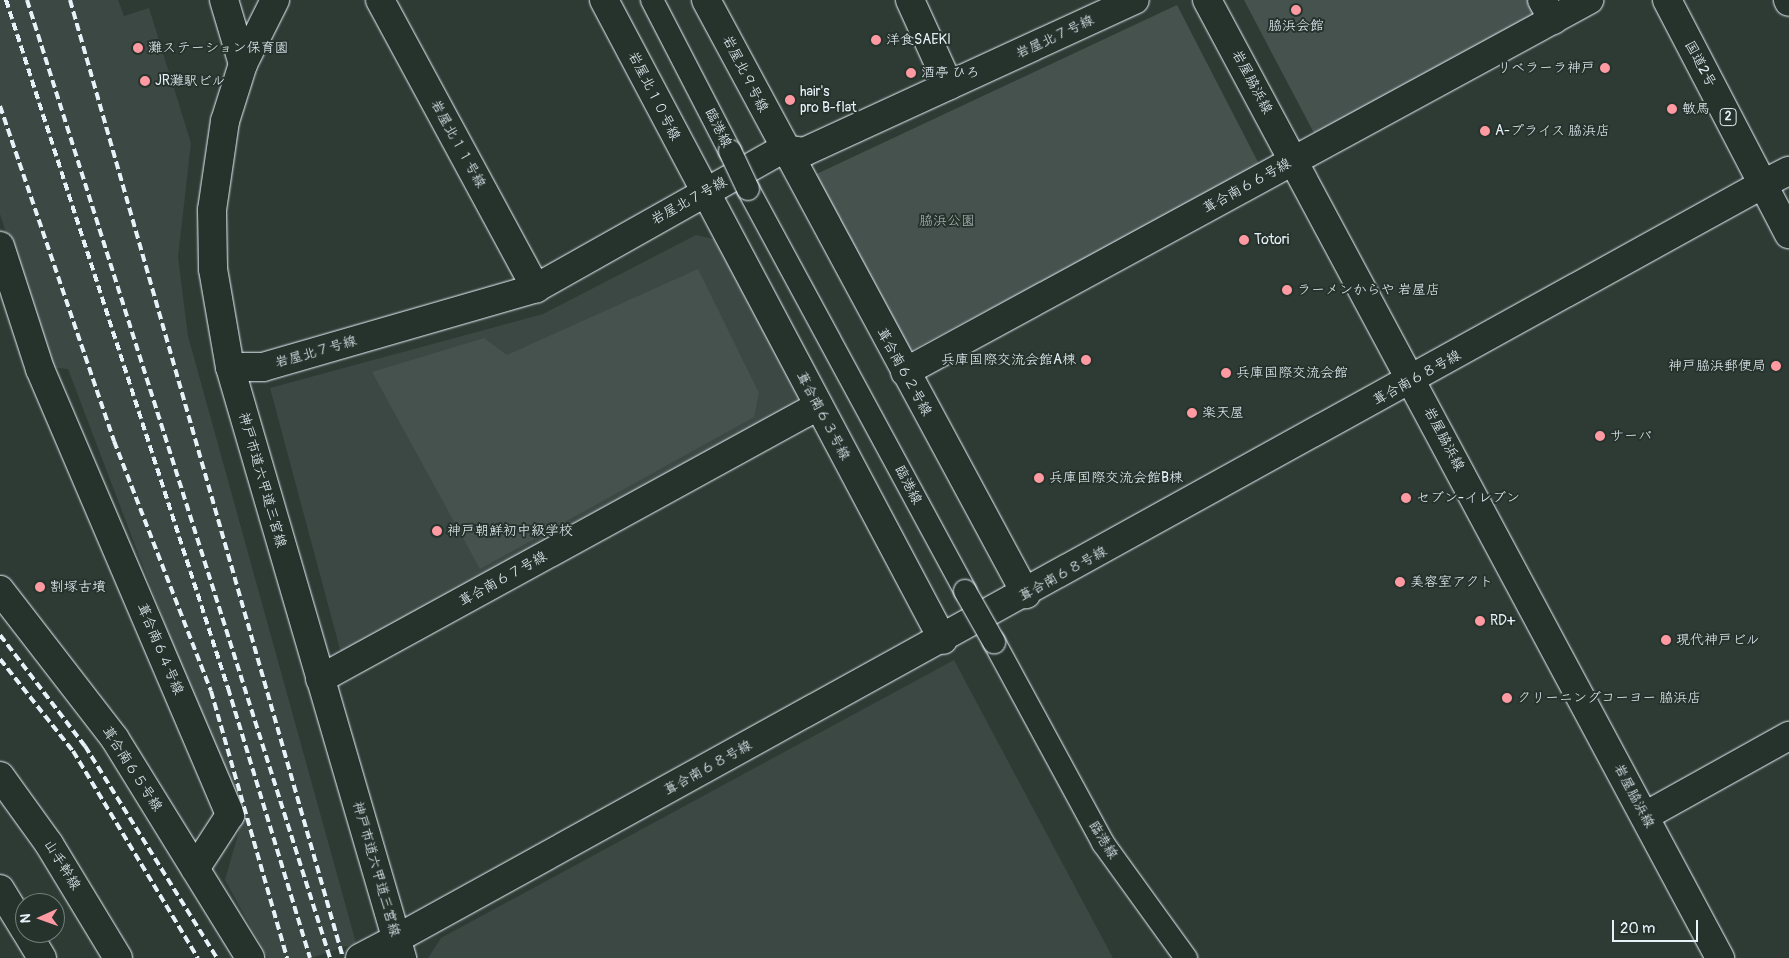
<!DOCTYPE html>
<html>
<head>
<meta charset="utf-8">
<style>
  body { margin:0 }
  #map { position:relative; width:1789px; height:958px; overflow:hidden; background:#2e3b35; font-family:Pangolin,"Klee One",sans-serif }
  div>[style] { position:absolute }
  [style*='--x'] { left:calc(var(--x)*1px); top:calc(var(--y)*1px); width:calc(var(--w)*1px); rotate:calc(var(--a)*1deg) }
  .built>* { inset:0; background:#3b4843 }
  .green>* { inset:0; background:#45524e }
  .roads { filter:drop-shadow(0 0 1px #e8f1f8) drop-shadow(0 0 1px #e8f1f8) }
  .pedestrian>* { height:22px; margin:-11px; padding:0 11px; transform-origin:11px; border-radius:11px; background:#26332d }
  .minor>* { height:28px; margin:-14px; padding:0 14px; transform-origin:14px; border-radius:14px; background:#26332d }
  .tertiary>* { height:28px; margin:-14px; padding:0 14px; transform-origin:14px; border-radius:14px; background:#26332d }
  .trunk>* { height:28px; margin:-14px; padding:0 14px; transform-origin:14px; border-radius:14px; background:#26332d }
  .rail>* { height:4px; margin-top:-2px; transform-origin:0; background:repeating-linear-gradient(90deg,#e8f1f8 0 8px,transparent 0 12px) }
  .bridges { filter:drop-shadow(0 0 1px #e8f1f8) drop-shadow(0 0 1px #e8f1f8) }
  .pedestrian-bridge>* { height:22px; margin:-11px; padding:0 11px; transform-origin:11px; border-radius:11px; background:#26332d }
  .dots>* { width:14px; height:14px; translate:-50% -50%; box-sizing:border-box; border:2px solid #26332d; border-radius:50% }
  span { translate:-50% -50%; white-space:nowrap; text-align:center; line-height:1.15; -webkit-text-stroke:4px #26332d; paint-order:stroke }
  .shield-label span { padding:1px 4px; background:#26332d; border:1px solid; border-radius:4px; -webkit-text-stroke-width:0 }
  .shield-label { font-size:12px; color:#e8f1f8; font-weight:700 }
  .poi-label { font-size:14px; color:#e8f1f8 }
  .left { translate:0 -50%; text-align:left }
  .right { translate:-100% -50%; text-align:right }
  .street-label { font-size:14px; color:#e8f1f8 }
  .park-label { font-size:14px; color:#afb9bc }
  .north { position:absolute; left:15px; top:893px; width:50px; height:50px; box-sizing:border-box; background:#26332d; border:1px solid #747f7e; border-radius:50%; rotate:268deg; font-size:14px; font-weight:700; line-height:20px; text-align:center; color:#e8f1f8 }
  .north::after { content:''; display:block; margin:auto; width:18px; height:22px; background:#ff9aa2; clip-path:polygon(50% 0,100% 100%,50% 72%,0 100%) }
  .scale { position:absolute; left:1612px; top:920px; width:86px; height:22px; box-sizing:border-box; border:2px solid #e8f1f8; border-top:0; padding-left:6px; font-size:15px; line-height:18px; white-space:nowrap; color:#e8f1f8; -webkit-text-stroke:4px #26332d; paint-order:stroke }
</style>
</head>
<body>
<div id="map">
  <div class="built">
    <i style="clip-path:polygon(0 0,118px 0,124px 16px,149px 8px,191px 143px,178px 257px,188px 336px,356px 943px,311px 958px,268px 958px,225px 880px,241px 824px,68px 369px,50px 367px,0 214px)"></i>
    <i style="clip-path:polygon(696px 235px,718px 240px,800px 391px,793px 409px,341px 653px,270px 388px,543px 314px)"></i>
    <i style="clip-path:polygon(954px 660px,1113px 958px,428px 958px,441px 938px)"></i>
  </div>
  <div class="green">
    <i style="clip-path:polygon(1244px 0,1530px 0,1537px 14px,1314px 133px)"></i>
    <i style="clip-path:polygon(1177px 5px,1260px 166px,914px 349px,902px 350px,808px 178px)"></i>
    <i style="clip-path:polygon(698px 269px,759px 393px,754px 417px,480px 569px,372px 372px,484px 338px,507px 355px)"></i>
  </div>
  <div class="roads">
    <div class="pedestrian">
      <i style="--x:652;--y:0;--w:170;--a:62.7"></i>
      <i style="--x:748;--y:189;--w:457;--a:61.6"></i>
      <i style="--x:994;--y:642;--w:229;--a:61.5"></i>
      <i style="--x:1103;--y:843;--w:142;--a:54.2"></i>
    </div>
    <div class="minor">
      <i style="--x:380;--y:0;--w:328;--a:61.6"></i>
      <i style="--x:604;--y:0;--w:724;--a:62.09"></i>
      <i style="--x:706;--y:0;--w:675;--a:61.69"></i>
      <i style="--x:910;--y:0;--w:94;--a:65.6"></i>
      <i style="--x:1542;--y:0;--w:23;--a:61"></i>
      <i style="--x:0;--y:246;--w:129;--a:72"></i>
      <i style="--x:40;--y:369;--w:485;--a:66.9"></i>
      <i style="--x:230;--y:815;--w:64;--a:122.9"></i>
      <i style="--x:230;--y:367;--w:33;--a:0"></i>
      <i style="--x:263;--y:367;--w:284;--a:-16.1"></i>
      <i style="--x:536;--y:288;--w:283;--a:-29.4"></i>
      <i style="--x:783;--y:149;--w:21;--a:8"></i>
      <i style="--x:804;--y:152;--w:364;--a:-24.7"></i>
      <i style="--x:905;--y:372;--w:779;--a:-28.54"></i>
      <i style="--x:0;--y:590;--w:188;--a:52.3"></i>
      <i style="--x:115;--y:739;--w:257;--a:58.3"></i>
      <i style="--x:320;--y:679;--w:568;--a:-28.73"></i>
      <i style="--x:396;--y:939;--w:1562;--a:-28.91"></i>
    </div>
    <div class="tertiary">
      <i style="--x:224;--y:0;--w:67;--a:73.5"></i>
      <i style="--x:275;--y:0;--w:72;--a:116.6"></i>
      <i style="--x:243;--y:64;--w:60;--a:107.5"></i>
      <i style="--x:225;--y:121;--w:90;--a:98.3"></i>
      <i style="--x:212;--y:210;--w:59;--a:89"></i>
      <i style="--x:213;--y:269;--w:99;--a:80.2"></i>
      <i style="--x:230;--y:367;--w:616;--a:73.77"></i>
      <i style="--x:1207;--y:0;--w:1087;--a:61.83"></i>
      <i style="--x:1763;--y:184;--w:29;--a:-27"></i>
      <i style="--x:0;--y:776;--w:84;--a:54.2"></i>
      <i style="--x:49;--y:844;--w:133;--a:58.8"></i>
      <i style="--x:1645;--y:816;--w:165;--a:-29.1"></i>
      <i style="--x:0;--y:889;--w:48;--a:58.6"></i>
      <i style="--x:27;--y:933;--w:29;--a:59"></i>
      <i style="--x:360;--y:958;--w:41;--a:-27.8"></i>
    </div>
    <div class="trunk">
      <i style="--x:1667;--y:0;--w:264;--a:62.5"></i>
      <i style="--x:1788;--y:0;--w:2;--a:63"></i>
    </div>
  </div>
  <div class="rail">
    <i style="--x:6;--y:0;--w:723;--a:72.12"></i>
    <i style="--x:228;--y:688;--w:282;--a:73.1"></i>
    <i style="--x:27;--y:0;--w:1005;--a:72.45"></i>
    <i style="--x:70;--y:0;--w:996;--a:74.09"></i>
    <i style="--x:0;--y:106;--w:354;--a:71.2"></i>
    <i style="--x:114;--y:441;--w:268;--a:68.8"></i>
    <i style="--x:211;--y:691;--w:278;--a:74.1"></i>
    <i style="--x:0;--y:635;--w:140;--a:52.6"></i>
    <i style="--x:85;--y:746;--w:250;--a:58.1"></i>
    <i style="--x:0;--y:659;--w:117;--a:51.6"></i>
    <i style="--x:73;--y:751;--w:242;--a:58.9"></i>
  </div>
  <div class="bridges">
    <div class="pedestrian-bridge">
      <i style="--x:730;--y:151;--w:42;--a:64.7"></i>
      <i style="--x:965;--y:591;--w:59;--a:60.4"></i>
    </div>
  </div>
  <div class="dots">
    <i style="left:1296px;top:10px;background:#ff9aa2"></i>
    <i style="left:876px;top:40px;background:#ff9aa2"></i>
    <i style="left:138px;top:48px;background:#ff9aa2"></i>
    <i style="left:1605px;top:68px;background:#ff9aa2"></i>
    <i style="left:911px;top:73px;background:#ff9aa2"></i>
    <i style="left:145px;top:81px;background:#ff9aa2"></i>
    <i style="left:790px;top:100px;background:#ff9aa2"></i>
    <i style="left:1672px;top:109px;background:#ff9aa2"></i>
    <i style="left:1485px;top:131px;background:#ff9aa2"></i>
    <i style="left:1244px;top:240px;background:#ff9aa2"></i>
    <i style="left:1287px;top:290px;background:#ff9aa2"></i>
    <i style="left:1086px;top:360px;background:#ff9aa2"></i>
    <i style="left:1776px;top:366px;background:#ff9aa2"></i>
    <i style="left:1226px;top:373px;background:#ff9aa2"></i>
    <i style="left:1192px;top:413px;background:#ff9aa2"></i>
    <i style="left:1600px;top:436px;background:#ff9aa2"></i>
    <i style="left:1039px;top:478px;background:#ff9aa2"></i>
    <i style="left:1406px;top:498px;background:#ff9aa2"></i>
    <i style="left:437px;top:531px;background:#ff9aa2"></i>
    <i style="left:1400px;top:582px;background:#ff9aa2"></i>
    <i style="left:40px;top:587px;background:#ff9aa2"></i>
    <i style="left:1480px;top:621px;background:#ff9aa2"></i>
    <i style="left:1666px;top:640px;background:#ff9aa2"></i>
    <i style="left:1507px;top:698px;background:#ff9aa2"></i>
  </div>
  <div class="shield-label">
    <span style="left:1728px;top:117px">2</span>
  </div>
  <div class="poi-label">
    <span style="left:1296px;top:26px">脇浜会館</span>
    <span class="left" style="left:886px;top:40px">洋食SAEKI</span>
    <span class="left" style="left:148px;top:48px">灘ステーション保育園</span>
    <span class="right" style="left:1595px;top:68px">リベラーラ神戸</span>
    <span class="left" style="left:921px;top:73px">酒亭 ひろ</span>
    <span class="left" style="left:155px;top:81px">JR灘駅ビル</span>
    <span class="left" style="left:800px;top:100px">hair's<br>pro B-flat</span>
    <span class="left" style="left:1682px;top:109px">敏馬</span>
    <span class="left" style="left:1495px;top:131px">A-プライス 脇浜店</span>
    <span class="left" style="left:1254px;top:240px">Totori</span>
    <span class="left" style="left:1297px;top:290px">ラーメンからや 岩屋店</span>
    <span class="right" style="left:1076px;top:360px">兵庫国際交流会館A棟</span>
    <span class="right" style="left:1766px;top:366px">神戸脇浜郵便局</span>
    <span class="left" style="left:1236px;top:373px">兵庫国際交流会館</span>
    <span class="left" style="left:1202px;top:413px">楽天屋</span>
    <span class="left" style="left:1610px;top:436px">サーバ</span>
    <span class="left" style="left:1049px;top:478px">兵庫国際交流会館B棟</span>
    <span class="left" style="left:1416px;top:498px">セブン-イレブン</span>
    <span class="left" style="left:447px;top:531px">神戸朝鮮初中級学校</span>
    <span class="left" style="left:1410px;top:582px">美容室アクト</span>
    <span class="left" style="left:50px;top:587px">割塚古墳</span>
    <span class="left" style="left:1490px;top:621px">RD+</span>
    <span class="left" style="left:1676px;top:640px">現代神戸ビル</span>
    <span class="left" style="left:1517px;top:698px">クリーニングコーヨー 脇浜店</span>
  </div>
  <div class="street-label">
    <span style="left:1055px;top:37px;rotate:-25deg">岩屋北７号線</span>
    <span style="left:1700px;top:64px;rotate:62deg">国道2号</span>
    <span style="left:745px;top:74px;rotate:63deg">岩屋北９号線</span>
    <span style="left:1252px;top:82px;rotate:62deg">岩屋脇浜線</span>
    <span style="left:654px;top:96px;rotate:63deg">岩屋北１０号線</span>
    <span style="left:718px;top:128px;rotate:63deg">臨港線</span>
    <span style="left:458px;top:144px;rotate:61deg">岩屋北１１号線</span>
    <span style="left:1247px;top:186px;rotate:-29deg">葺合南６６号線</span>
    <span style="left:689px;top:201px;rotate:-29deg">岩屋北７号線</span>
    <span style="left:316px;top:352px;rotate:-16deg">岩屋北７号線</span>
    <span style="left:904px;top:372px;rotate:61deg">葺合南６２号線</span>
    <span style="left:1417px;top:378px;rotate:-29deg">葺合南６８号線</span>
    <span style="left:823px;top:416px;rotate:62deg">葺合南６３号線</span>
    <span style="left:1444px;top:439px;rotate:62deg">岩屋脇浜線</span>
    <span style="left:262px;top:480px;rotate:74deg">神戸市道六甲道三宮線</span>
    <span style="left:908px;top:485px;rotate:62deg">臨港線</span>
    <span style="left:1063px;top:574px;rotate:-29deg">葺合南６８号線</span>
    <span style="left:503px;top:579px;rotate:-29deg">葺合南６７号線</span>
    <span style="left:160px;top:649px;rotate:67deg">葺合南６４号線</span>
    <span style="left:708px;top:768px;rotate:-29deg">葺合南６８号線</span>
    <span style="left:132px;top:769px;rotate:57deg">葺合南６５号線</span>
    <span style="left:1634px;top:796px;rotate:62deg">岩屋脇浜線</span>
    <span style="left:1103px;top:840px;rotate:58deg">臨港線</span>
    <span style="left:62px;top:865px;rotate:58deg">山手幹線</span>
    <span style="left:376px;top:869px;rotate:74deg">神戸市道六甲道三宮線</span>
  </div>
  <div class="park-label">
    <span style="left:947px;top:221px">脇浜公園</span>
  </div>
  <div class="north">N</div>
  <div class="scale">20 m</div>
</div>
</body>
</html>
